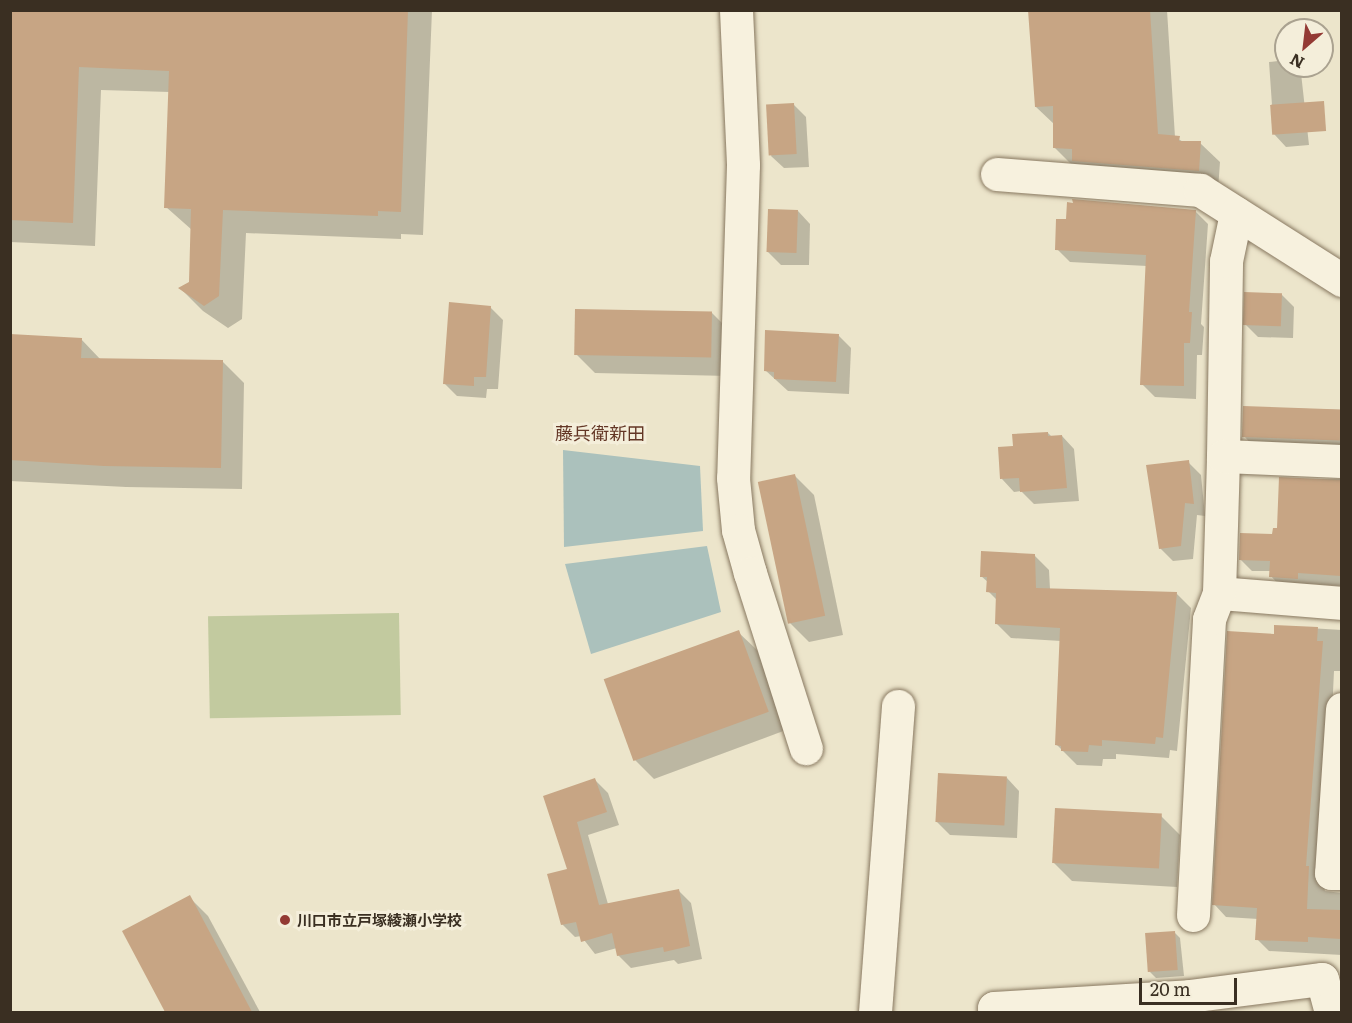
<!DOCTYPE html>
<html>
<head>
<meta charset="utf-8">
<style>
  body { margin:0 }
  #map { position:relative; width:1352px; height:1023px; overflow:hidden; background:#ece5cb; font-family:Literata,"Noto Sans JP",serif }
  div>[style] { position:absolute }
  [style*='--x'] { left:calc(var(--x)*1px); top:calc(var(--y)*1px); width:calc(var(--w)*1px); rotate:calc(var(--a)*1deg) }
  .green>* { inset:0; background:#c2ca9f; transform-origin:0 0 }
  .water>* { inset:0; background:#abc1bc }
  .shadow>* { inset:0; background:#0003 }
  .building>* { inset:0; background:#c7a584; transform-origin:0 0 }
  .roads { filter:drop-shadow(0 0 2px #887860) drop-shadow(0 0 2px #887860) }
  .minor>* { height:33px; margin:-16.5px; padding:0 16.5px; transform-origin:16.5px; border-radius:16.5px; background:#f7f1de }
  .dots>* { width:16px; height:16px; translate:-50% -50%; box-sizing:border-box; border:3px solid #f4eeda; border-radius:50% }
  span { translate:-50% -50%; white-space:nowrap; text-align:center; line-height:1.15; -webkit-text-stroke:6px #f4eeda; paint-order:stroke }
  .poi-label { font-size:15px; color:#3a2f22; font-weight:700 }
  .left { translate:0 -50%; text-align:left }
  .quarter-label { font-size:18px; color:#633625 }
  .frame { position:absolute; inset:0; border:12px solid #3a2f22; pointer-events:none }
  .north { position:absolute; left:1274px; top:18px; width:60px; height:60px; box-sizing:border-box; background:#f4eeda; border:2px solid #aaa290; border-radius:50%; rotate:208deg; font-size:16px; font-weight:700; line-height:24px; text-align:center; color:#3a2f22 }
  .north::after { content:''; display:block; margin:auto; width:21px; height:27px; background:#933a34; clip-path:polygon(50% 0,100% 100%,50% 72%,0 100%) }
  .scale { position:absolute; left:1139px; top:978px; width:98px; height:27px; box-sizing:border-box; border:3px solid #3a2f22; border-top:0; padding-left:8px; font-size:18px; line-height:21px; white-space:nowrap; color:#3a2f22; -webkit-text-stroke:4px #f4eeda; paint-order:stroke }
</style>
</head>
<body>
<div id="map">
  <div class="green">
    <i style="left:399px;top:613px;width:102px;height:191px;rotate:89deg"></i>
  </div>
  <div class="water">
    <i style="clip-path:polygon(563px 450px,700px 466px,703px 531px,564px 547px)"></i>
    <i style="clip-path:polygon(707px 546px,721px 612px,591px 654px,565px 564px)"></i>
  </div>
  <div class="shadow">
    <i style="clip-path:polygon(10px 10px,432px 10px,423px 235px,401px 234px,401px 239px,246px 233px,242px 319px,228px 328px,203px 311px,180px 288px,190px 282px,192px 230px,166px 207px,170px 92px,101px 90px,95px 246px,10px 242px)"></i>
    <i style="clip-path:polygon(1030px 10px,1167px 10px,1175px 137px,1185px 143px,1200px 143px,1220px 162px,1218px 190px,1074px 167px,1055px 148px,1055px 125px,1036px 107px)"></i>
    <i style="clip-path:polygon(1286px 60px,1286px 66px,1294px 66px,1301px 73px,1309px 145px,1286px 147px,1274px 134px,1269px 62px)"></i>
    <i style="clip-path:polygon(793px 104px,806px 117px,809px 167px,784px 168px,771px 156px)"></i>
    <i style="clip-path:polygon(798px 211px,810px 224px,809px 265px,781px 265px,768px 252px)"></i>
    <i style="clip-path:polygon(1195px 211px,1208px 224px,1201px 324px,1204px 327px,1202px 355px,1197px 355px,1196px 399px,1155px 397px,1142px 384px,1147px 266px,1070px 262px,1057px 249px)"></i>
    <i style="clip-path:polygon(1281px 294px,1294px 307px,1293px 338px,1258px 337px,1245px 324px)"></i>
    <i style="clip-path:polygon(490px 307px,503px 320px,498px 389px,487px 389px,486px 398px,457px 396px,444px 383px)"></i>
    <i style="clip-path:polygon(711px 312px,730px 331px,729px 376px,595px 373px,576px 354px)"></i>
    <i style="clip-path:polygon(838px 335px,851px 348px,849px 394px,788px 391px,765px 370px)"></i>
    <i style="clip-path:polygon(10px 336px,81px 339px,101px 360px,222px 361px,244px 383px,242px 489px,126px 487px,10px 481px)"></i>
    <i style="clip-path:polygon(1245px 407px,1342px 410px,1342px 453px,1254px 447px,1244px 436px)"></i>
    <i style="clip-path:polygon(1048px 433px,1052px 437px,1062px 436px,1074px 449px,1079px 501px,1034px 504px,1021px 491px,1014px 492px,1002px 479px,1015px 447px)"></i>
    <i style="clip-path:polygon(1188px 462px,1201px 475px,1205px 516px,1197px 515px,1193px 559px,1173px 561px,1160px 548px)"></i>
    <i style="clip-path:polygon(795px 476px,814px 495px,843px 635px,809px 642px,790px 623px)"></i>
    <i style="clip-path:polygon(1280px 479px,1342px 479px,1342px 586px,1309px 584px,1309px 589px,1282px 588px,1271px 576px,1271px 571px,1252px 571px,1240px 559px,1279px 530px)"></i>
    <i style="clip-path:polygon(1034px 555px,1049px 570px,1050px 589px,1176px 593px,1191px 608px,1177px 751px,1170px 750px,1169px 758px,1116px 754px,1116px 759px,1103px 759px,1102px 766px,1077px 765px,1056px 744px,1061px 641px,1011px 638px,996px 623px,997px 600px,988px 591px,989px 583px,981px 576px)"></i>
    <i style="clip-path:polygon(1276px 626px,1342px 630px,1342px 671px,1334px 671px,1324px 886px,1325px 891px,1342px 893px,1342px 955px,1269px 951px,1257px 939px,1258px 919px,1226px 917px,1214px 904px)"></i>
    <i style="clip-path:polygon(738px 632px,757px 650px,786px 730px,654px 779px,635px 760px)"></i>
    <i style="clip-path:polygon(1007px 778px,1019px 791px,1017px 838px,950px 835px,937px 822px)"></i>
    <i style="clip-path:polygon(595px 780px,608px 793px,619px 825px,588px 835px,608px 904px,678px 890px,691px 903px,702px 959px,678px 964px,674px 960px,631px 968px,618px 955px,617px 948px,595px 954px,581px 936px,575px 937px,562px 924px,569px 870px,545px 797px)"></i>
    <i style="clip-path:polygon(1161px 816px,1180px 835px,1177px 887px,1072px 881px,1053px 862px)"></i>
    <i style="clip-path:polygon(189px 897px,208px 916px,260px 1012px,167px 1012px,124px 931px)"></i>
    <i style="clip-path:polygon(1174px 932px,1180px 938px,1184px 976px,1156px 978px,1150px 972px)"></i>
  </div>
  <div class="building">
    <i style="clip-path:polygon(10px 10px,408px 10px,401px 212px,378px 211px,378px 216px,223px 210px,219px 296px,204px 306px,178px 288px,189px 282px,191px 209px,164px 208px,169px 71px,79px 67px,73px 223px,10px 220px)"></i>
    <i style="clip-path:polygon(1028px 10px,1150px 10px,1158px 134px,1180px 136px,1179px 141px,1201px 141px,1199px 171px,1072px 161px,1072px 149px,1053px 148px,1053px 106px,1035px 107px)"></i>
    <i style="left:1324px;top:101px;width:30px;height:54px;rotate:86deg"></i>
    <i style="left:794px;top:103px;width:51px;height:28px;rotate:87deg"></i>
    <i style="clip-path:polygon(1072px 199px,1196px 210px,1189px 312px,1192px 312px,1190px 343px,1184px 343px,1184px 386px,1140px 385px,1146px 255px,1055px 250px,1056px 219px,1066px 219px,1067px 202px,1073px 203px)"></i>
    <i style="left:768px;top:209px;width:30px;height:43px;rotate:2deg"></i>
    <i style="left:1244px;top:292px;width:38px;height:33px;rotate:2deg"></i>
    <i style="clip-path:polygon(449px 302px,491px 306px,486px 377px,474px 377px,474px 386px,443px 384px)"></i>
    <i style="left:575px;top:309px;width:137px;height:46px;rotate:1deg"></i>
    <i style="clip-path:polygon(765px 330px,839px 334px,836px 382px,774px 379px,774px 372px,764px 371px)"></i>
    <i style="clip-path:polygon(10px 334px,82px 338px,81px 358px,223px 360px,221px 468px,104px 466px,10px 460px)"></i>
    <i style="left:1243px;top:406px;width:98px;height:31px;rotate:2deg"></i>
    <i style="clip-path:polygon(1048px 432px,1048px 436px,1062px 435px,1067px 488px,1020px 492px,1019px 478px,1000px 479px,998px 447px,1013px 446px,1012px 434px)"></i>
    <i style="clip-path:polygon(1189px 460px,1194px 504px,1185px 503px,1181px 546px,1159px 549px,1146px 465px)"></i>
    <i style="left:795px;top:474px;width:145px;height:38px;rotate:78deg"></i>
    <i style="clip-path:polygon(1279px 477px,1341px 480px,1341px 576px,1298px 573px,1298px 579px,1269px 577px,1270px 561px,1239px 560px,1240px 533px,1272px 534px,1273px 528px,1277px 528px)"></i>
    <i style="clip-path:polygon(981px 551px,1035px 554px,1036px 588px,1177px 592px,1163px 738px,1156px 737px,1155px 744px,1102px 740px,1102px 746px,1089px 745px,1088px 752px,1061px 751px,1061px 746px,1055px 745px,1060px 628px,995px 624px,996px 593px,986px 592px,987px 577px,980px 577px)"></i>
    <i style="clip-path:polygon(1274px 625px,1318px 627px,1317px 641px,1323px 641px,1306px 866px,1309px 866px,1307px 909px,1341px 910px,1341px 939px,1308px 937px,1308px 942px,1255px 940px,1257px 908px,1212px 905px,1227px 631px,1274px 634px)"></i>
    <i style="left:739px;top:630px;width:87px;height:144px;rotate:70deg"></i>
    <i style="left:938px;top:773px;width:69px;height:49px;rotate:3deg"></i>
    <i style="clip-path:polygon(595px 778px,607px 812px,577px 822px,599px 905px,679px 889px,690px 946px,664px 952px,663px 947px,617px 956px,612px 933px,581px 942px,576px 922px,561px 925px,547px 874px,567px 869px,543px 796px)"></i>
    <i style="left:1055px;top:808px;width:107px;height:55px;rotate:3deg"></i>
    <i style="clip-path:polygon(190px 895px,252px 1012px,165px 1012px,122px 931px)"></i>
    <i style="left:1175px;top:931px;width:39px;height:30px;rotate:86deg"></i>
  </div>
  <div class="roads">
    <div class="minor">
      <i style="--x:736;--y:10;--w:155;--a:87.4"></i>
      <i style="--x:743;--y:165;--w:313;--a:91.8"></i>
      <i style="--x:733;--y:478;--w:52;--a:84.5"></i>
      <i style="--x:738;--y:530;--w:45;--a:74.4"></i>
      <i style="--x:750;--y:573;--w:184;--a:72.3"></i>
      <i style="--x:997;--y:174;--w:204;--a:4.5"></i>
      <i style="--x:1200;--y:190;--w:168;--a:32.4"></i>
      <i style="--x:1223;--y:456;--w:195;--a:-89.1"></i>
      <i style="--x:1226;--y:261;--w:49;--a:-78.2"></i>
      <i style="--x:1219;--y:593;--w:123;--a:4.6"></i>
      <i style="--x:1342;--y:709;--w:164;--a:93.8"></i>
      <i style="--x:1331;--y:873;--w:11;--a:0"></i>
      <i style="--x:1193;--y:915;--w:296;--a:-86.9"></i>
      <i style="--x:1209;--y:619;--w:28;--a:-69"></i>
      <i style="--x:1219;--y:593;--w:137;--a:-88.3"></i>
      <i style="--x:1223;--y:456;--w:119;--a:2.4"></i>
      <i style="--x:875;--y:1012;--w:307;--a:-85.7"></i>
      <i style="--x:995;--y:1012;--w:4;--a:-104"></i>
      <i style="--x:994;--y:1008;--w:195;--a:-3.5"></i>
      <i style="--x:1189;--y:996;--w:134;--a:-7.3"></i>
      <i style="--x:1322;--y:979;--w:30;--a:75"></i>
      <i style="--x:1330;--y:1008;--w:12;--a:5"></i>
    </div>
  </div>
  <div class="dots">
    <i style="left:285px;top:920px;background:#933a34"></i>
  </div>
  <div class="poi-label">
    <span class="left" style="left:297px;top:920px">川口市立戸塚綾瀬小学校</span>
  </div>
  <div class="quarter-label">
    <span style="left:600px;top:433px">藤兵衛新田</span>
  </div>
  <div class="frame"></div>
  <div class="north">N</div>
  <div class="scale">20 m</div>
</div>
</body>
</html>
